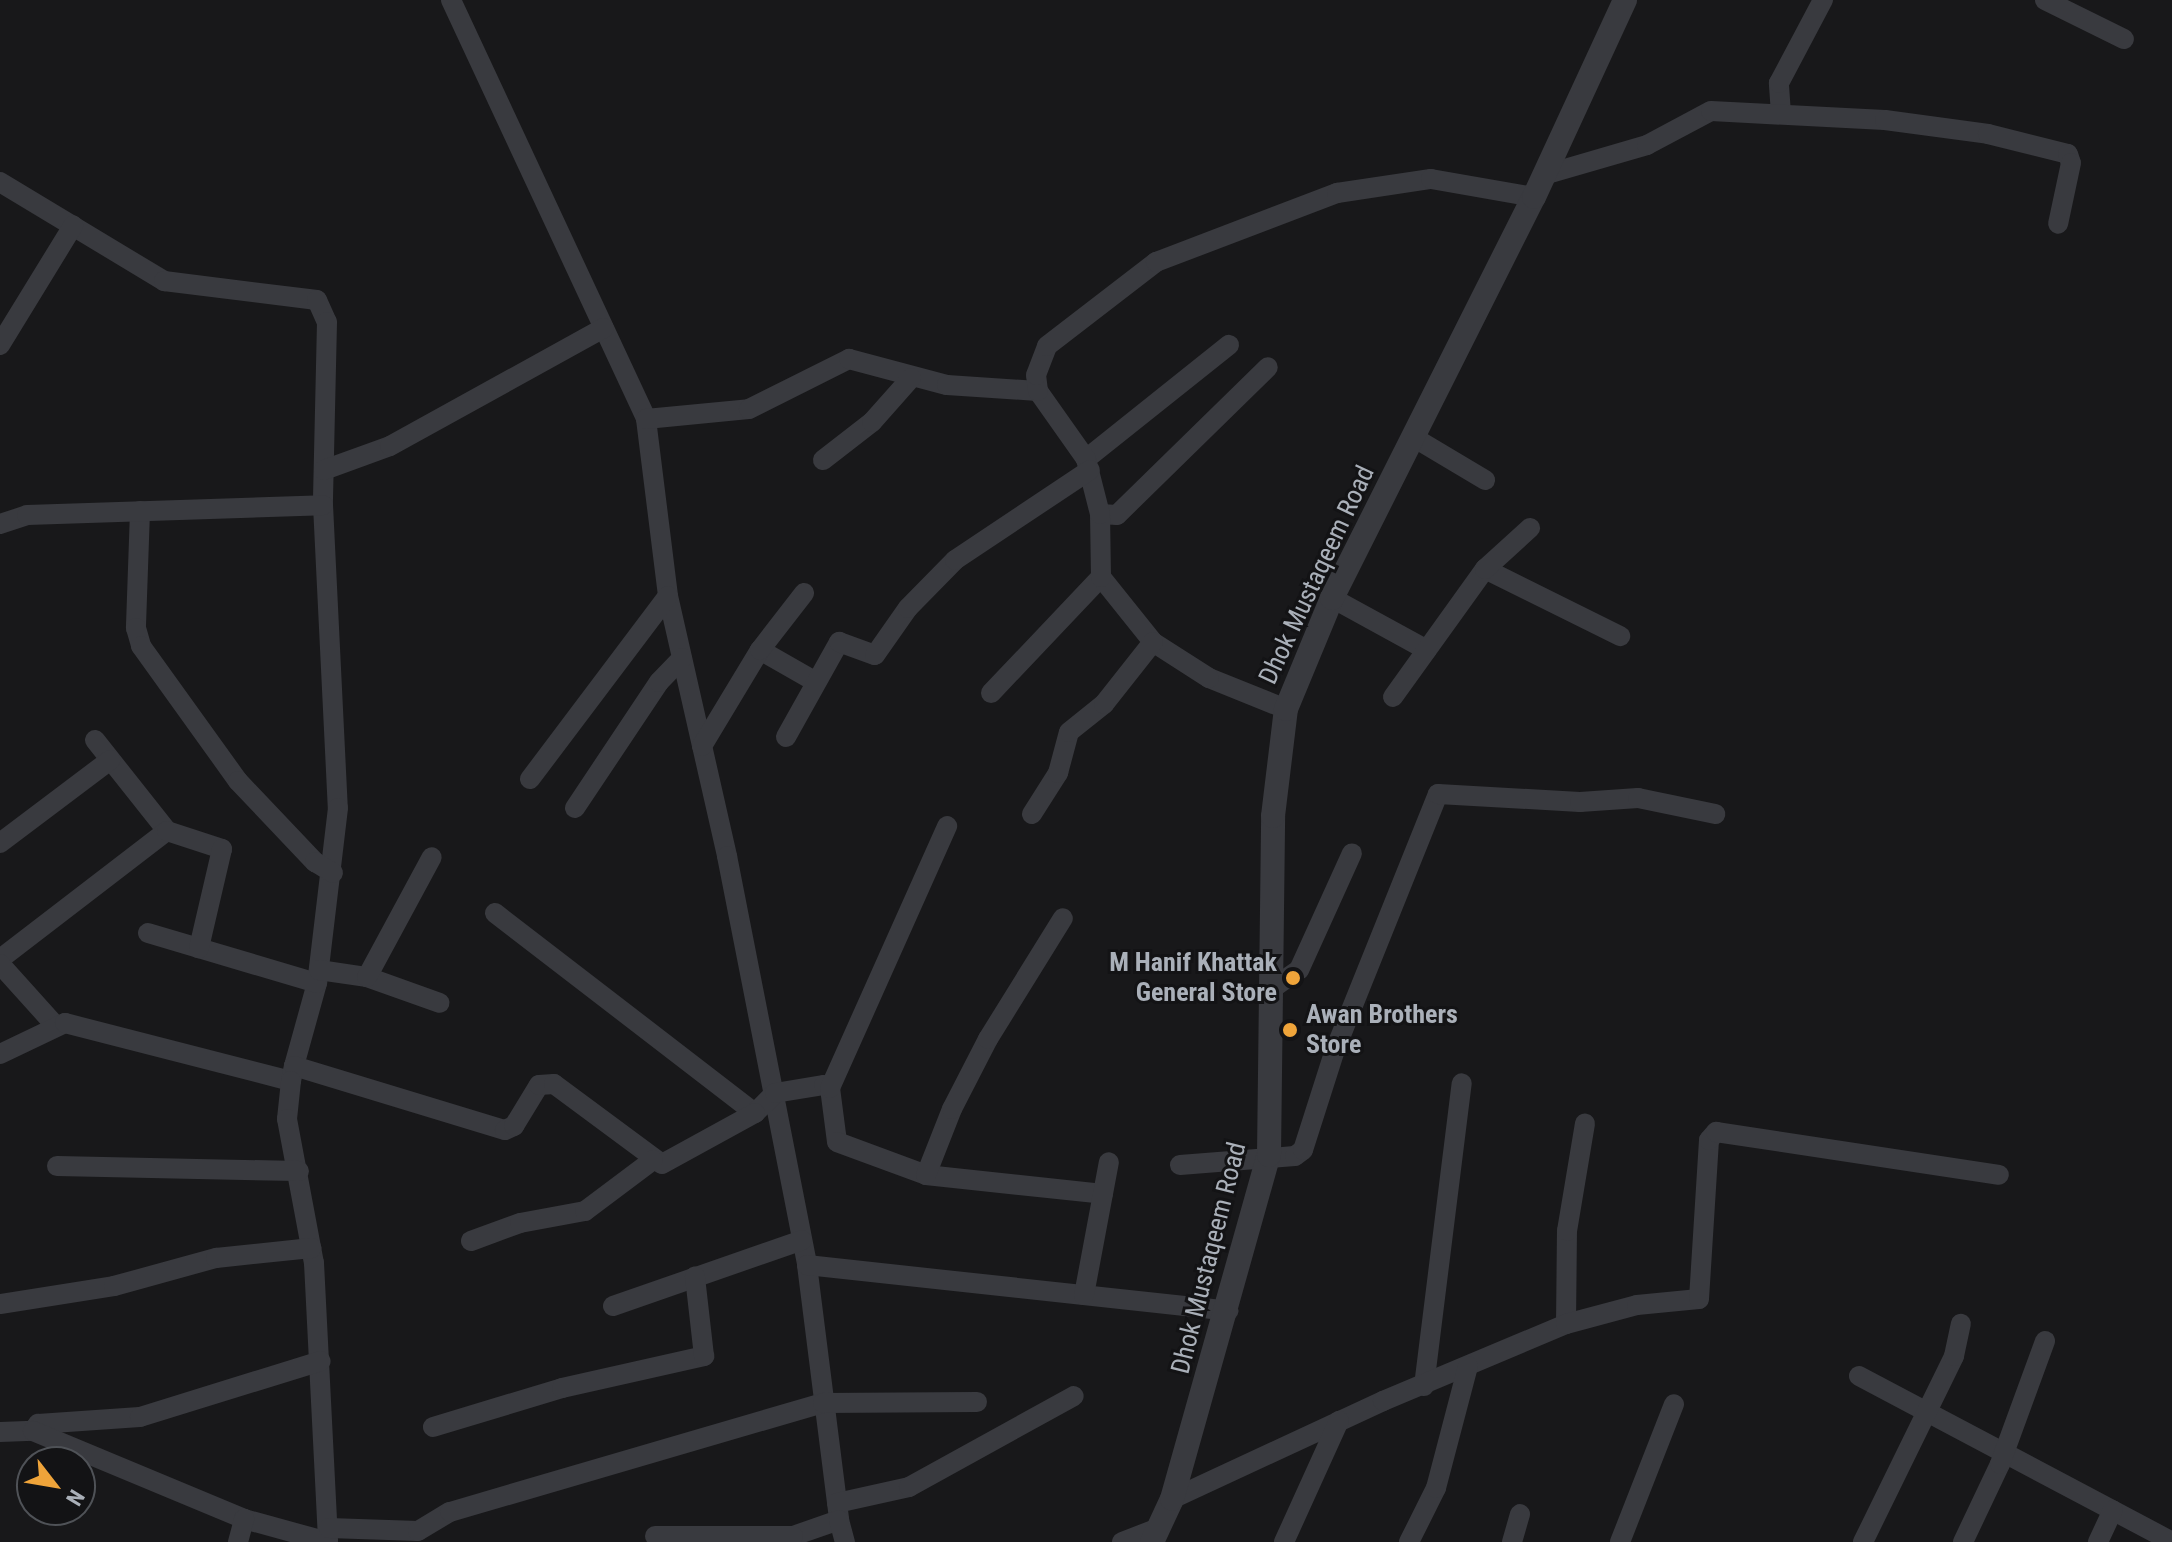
<!DOCTYPE html>
<html>
<head>
<meta charset="utf-8">
<style>
  body { margin:0 }
  #map { position:relative; width:2172px; height:1542px; overflow:hidden; background:#18181a; font-family:"Roboto Condensed",sans-serif }
  div>[style] { position:absolute }
  [style*='--x'] { left:calc(var(--x)*1px); top:calc(var(--y)*1px); width:calc(var(--w)*1px); rotate:calc(var(--a)*1deg) }
  .minor>* { height:20px; margin:-10px; padding:0 10px; transform-origin:10px; border-radius:10px; background:#393a3f }
  .tertiary>* { height:24px; margin:-12px; padding:0 12px; transform-origin:12px; border-radius:12px; background:#393a3f }
  .dots>* { width:22px; height:22px; translate:-50% -50%; box-sizing:border-box; border:4px solid #131315; border-radius:50% }
  span { translate:-50% -50%; white-space:nowrap; text-align:center; line-height:1.15; -webkit-text-stroke:6px #131315; paint-order:stroke }
  .street-label { font-size:26px; color:#aab0b9 }
  .poi-label { font-size:26px; color:#aab0b9; font-weight:700 }
  .right { translate:-100% -50%; text-align:right }
  .left { translate:0 -50%; text-align:left }
  .north { position:absolute; left:16px; top:1446px; width:80px; height:80px; box-sizing:border-box; background:#131315; border:2px solid #4f5257; border-radius:50%; rotate:121deg; font-size:22px; font-weight:700; line-height:32px; text-align:center; color:#aab0b9 }
  .north::after { content:''; display:block; margin:auto; width:28px; height:36px; background:#efa43a; clip-path:polygon(50% 0,100% 100%,50% 72%,0 100%) }
</style>
</head>
<body>
<div id="map">
  <div class="minor">
    <i style="--x:451;--y:0;--w:462;--a:65"></i>
    <i style="--x:646;--y:419;--w:178;--a:82.9"></i>
    <i style="--x:668;--y:596;--w:267;--a:77.2"></i>
    <i style="--x:727;--y:856;--w:417;--a:78.9"></i>
    <i style="--x:807;--y:1265;--w:257;--a:82.8"></i>
    <i style="--x:839;--y:1520;--w:49;--a:160.8"></i>
    <i style="--x:793;--y:1536;--w:138;--a:180"></i>
    <i style="--x:2045;--y:0;--w:88;--a:26.3"></i>
    <i style="--x:1781;--y:114;--w:31;--a:-94"></i>
    <i style="--x:1779;--y:83;--w:94;--a:-62.1"></i>
    <i style="--x:1544;--y:175;--w:107;--a:-16.2"></i>
    <i style="--x:1647;--y:145;--w:72;--a:-28"></i>
    <i style="--x:1711;--y:111;--w:174;--a:3"></i>
    <i style="--x:1885;--y:120;--w:104;--a:7.7"></i>
    <i style="--x:1988;--y:134;--w:82;--a:14"></i>
    <i style="--x:2068;--y:154;--w:9;--a:72"></i>
    <i style="--x:2071;--y:163;--w:62;--a:102"></i>
    <i style="--x:0;--y:182;--w:192;--a:31.1"></i>
    <i style="--x:164;--y:281;--w:154;--a:7.1"></i>
    <i style="--x:317;--y:300;--w:24;--a:66"></i>
    <i style="--x:327;--y:322;--w:183;--a:91.3"></i>
    <i style="--x:323;--y:505;--w:303;--a:87.2"></i>
    <i style="--x:338;--y:808;--w:176;--a:96.8"></i>
    <i style="--x:317;--y:983;--w:86;--a:105.5"></i>
    <i style="--x:0;--y:345;--w:140;--a:-58.5"></i>
    <i style="--x:646;--y:419;--w:103;--a:-5.5"></i>
    <i style="--x:749;--y:409;--w:112;--a:-26.6"></i>
    <i style="--x:849;--y:359;--w:101;--a:14.9"></i>
    <i style="--x:947;--y:385;--w:91;--a:3.8"></i>
    <i style="--x:1413;--y:437;--w:84;--a:30.8"></i>
    <i style="--x:1086;--y:459;--w:183;--a:-38.6"></i>
    <i style="--x:823;--y:460;--w:62;--a:-37.8"></i>
    <i style="--x:872;--y:422;--w:59;--a:-48.4"></i>
    <i style="--x:324;--y:470;--w:70;--a:-20"></i>
    <i style="--x:390;--y:446;--w:244;--a:-28.9"></i>
    <i style="--x:140;--y:511;--w:117;--a:92"></i>
    <i style="--x:136;--y:628;--w:19;--a:74"></i>
    <i style="--x:141;--y:646;--w:166;--a:54.3"></i>
    <i style="--x:238;--y:781;--w:112;--a:46.5"></i>
    <i style="--x:315;--y:862;--w:21;--a:31"></i>
    <i style="--x:1100;--y:514;--w:17;--a:3"></i>
    <i style="--x:1117;--y:515;--w:211;--a:-44.4"></i>
    <i style="--x:0;--y:524;--w:28;--a:-18"></i>
    <i style="--x:27;--y:515;--w:296;--a:-1.9"></i>
    <i style="--x:1485;--y:569;--w:151;--a:26.4"></i>
    <i style="--x:1332;--y:598;--w:108;--a:28.7"></i>
    <i style="--x:760;--y:650;--w:64;--a:29.7"></i>
    <i style="--x:991;--y:693;--w:160;--a:-46.5"></i>
    <i style="--x:1393;--y:697;--w:158;--a:-54.3"></i>
    <i style="--x:1485;--y:569;--w:61;--a:-42.3"></i>
    <i style="--x:1286;--y:709;--w:83;--a:-158.1"></i>
    <i style="--x:1209;--y:678;--w:67;--a:-147.3"></i>
    <i style="--x:1153;--y:642;--w:83;--a:-128.7"></i>
    <i style="--x:1101;--y:577;--w:63;--a:-90.9"></i>
    <i style="--x:1100;--y:514;--w:57;--a:-104.3"></i>
    <i style="--x:1086;--y:459;--w:83;--a:-125.2"></i>
    <i style="--x:1038;--y:391;--w:16;--a:-97"></i>
    <i style="--x:1036;--y:375;--w:31;--a:-69"></i>
    <i style="--x:1047;--y:346;--w:138;--a:-37.6"></i>
    <i style="--x:1156;--y:262;--w:194;--a:-20.9"></i>
    <i style="--x:1337;--y:193;--w:95;--a:-8.5"></i>
    <i style="--x:1431;--y:179;--w:105;--a:9.9"></i>
    <i style="--x:786;--y:737;--w:109;--a:-60.8"></i>
    <i style="--x:839;--y:642;--w:38;--a:20"></i>
    <i style="--x:875;--y:655;--w:57;--a:-54.9"></i>
    <i style="--x:908;--y:608;--w:67;--a:-45.6"></i>
    <i style="--x:955;--y:560;--w:162;--a:-33.7"></i>
    <i style="--x:95;--y:740;--w:116;--a:51.6"></i>
    <i style="--x:702;--y:746;--w:112;--a:-58.9"></i>
    <i style="--x:760;--y:650;--w:72;--a:-52.3"></i>
    <i style="--x:530;--y:779;--w:229;--a:-53"></i>
    <i style="--x:575;--y:808;--w:151;--a:-56.3"></i>
    <i style="--x:659;--y:682;--w:33;--a:-46"></i>
    <i style="--x:1032;--y:814;--w:49;--a:-57.6"></i>
    <i style="--x:1058;--y:773;--w:42;--a:-75"></i>
    <i style="--x:1069;--y:732;--w:45;--a:-38.7"></i>
    <i style="--x:1104;--y:704;--w:79;--a:-51.7"></i>
    <i style="--x:0;--y:843;--w:138;--a:-37"></i>
    <i style="--x:495;--y:913;--w:328;--a:37.6"></i>
    <i style="--x:755;--y:1113;--w:28;--a:-45"></i>
    <i style="--x:775;--y:1093;--w:50;--a:-9.3"></i>
    <i style="--x:824;--y:1085;--w:7;--a:27"></i>
    <i style="--x:830;--y:1088;--w:54;--a:82.6"></i>
    <i style="--x:837;--y:1142;--w:95;--a:20.3"></i>
    <i style="--x:926;--y:1175;--w:178;--a:6.1"></i>
    <i style="--x:148;--y:933;--w:176;--a:16.5"></i>
    <i style="--x:0;--y:959;--w:210;--a:-37.5"></i>
    <i style="--x:167;--y:831;--w:58;--a:18.1"></i>
    <i style="--x:222;--y:849;--w:102;--a:103.1"></i>
    <i style="--x:0;--y:964;--w:82;--a:48"></i>
    <i style="--x:319;--y:970;--w:49;--a:8.3"></i>
    <i style="--x:367;--y:977;--w:77;--a:19.6"></i>
    <i style="--x:367;--y:977;--w:136;--a:-61.6"></i>
    <i style="--x:1270;--y:990;--w:35;--a:-35"></i>
    <i style="--x:1299;--y:970;--w:128;--a:-65.6"></i>
    <i style="--x:0;--y:1054;--w:72;--a:-25.5"></i>
    <i style="--x:65;--y:1023;--w:233;--a:14.4"></i>
    <i style="--x:291;--y:1081;--w:15;--a:-79"></i>
    <i style="--x:294;--y:1066;--w:220;--a:16.9"></i>
    <i style="--x:505;--y:1130;--w:10;--a:-24"></i>
    <i style="--x:514;--y:1126;--w:48;--a:-58.6"></i>
    <i style="--x:539;--y:1085;--w:15;--a:-4"></i>
    <i style="--x:554;--y:1084;--w:134;--a:36.5"></i>
    <i style="--x:662;--y:1164;--w:106;--a:-28.7"></i>
    <i style="--x:291;--y:1081;--w:38;--a:96"></i>
    <i style="--x:287;--y:1119;--w:147;--a:79.4"></i>
    <i style="--x:314;--y:1263;--w:277;--a:87.1"></i>
    <i style="--x:830;--y:1088;--w:287;--a:-65.9"></i>
    <i style="--x:1180;--y:1165;--w:115;--a:-4.5"></i>
    <i style="--x:1295;--y:1156;--w:10;--a:-37"></i>
    <i style="--x:1303;--y:1150;--w:105;--a:-72.3"></i>
    <i style="--x:1335;--y:1050;--w:276;--a:-68.1"></i>
    <i style="--x:1438;--y:794;--w:142;--a:3.2"></i>
    <i style="--x:1580;--y:802;--w:58;--a:-3.9"></i>
    <i style="--x:1638;--y:798;--w:79;--a:11.7"></i>
    <i style="--x:57;--y:1166;--w:242;--a:1.2"></i>
    <i style="--x:926;--y:1175;--w:71;--a:-68.5"></i>
    <i style="--x:952;--y:1109;--w:79;--a:-62.8"></i>
    <i style="--x:988;--y:1039;--w:142;--a:-58.2"></i>
    <i style="--x:471;--y:1241;--w:52;--a:-20.2"></i>
    <i style="--x:520;--y:1223;--w:66;--a:-10.5"></i>
    <i style="--x:585;--y:1211;--w:85;--a:-36.9"></i>
    <i style="--x:807;--y:1265;--w:424;--a:6.2"></i>
    <i style="--x:1084;--y:1295;--w:135;--a:-79.4"></i>
    <i style="--x:0;--y:1304;--w:115;--a:-9"></i>
    <i style="--x:114;--y:1286;--w:106;--a:-15.4"></i>
    <i style="--x:216;--y:1258;--w:96;--a:-6"></i>
    <i style="--x:613;--y:1306;--w:200;--a:-19.2"></i>
    <i style="--x:1566;--y:1324;--w:93;--a:-89.4"></i>
    <i style="--x:1567;--y:1231;--w:109;--a:-80.5"></i>
    <i style="--x:1859;--y:1376;--w:354;--a:27.9"></i>
    <i style="--x:1424;--y:1386;--w:305;--a:-82.9"></i>
    <i style="--x:433;--y:1427;--w:135;--a:-16.8"></i>
    <i style="--x:562;--y:1388;--w:146;--a:-12.7"></i>
    <i style="--x:704;--y:1356;--w:80;--a:-96.5"></i>
    <i style="--x:33;--y:1431;--w:9;--a:-54"></i>
    <i style="--x:38;--y:1424;--w:102;--a:-3.9"></i>
    <i style="--x:140;--y:1417;--w:189;--a:-17.2"></i>
    <i style="--x:0;--y:1432;--w:33;--a:-2"></i>
    <i style="--x:33;--y:1431;--w:229;--a:22.6"></i>
    <i style="--x:244;--y:1519;--w:87;--a:15.3"></i>
    <i style="--x:1172;--y:1499;--w:233;--a:-24.9"></i>
    <i style="--x:1383;--y:1401;--w:199;--a:-22.8"></i>
    <i style="--x:1566;--y:1324;--w:73;--a:-15"></i>
    <i style="--x:1637;--y:1305;--w:62;--a:-5.5"></i>
    <i style="--x:1699;--y:1299;--w:159;--a:-86.4"></i>
    <i style="--x:1709;--y:1140;--w:11;--a:-49"></i>
    <i style="--x:1716;--y:1132;--w:286;--a:8.6"></i>
    <i style="--x:837;--y:1503;--w:74;--a:-12.5"></i>
    <i style="--x:909;--y:1487;--w:188;--a:-28.9"></i>
    <i style="--x:839;--y:1520;--w:23;--a:75"></i>
    <i style="--x:329;--y:1528;--w:89;--a:1.9"></i>
    <i style="--x:418;--y:1531;--w:37;--a:-31"></i>
    <i style="--x:450;--y:1512;--w:389;--a:-16.3"></i>
    <i style="--x:823;--y:1403;--w:154;--a:-0.4"></i>
    <i style="--x:238;--y:1542;--w:24;--a:-75"></i>
    <i style="--x:1122;--y:1542;--w:36;--a:-21"></i>
    <i style="--x:1284;--y:1542;--w:133;--a:-65.6"></i>
    <i style="--x:1409;--y:1542;--w:60;--a:-63.4"></i>
    <i style="--x:1436;--y:1488;--w:126;--a:-75.3"></i>
    <i style="--x:1512;--y:1542;--w:29;--a:-74"></i>
    <i style="--x:1620;--y:1542;--w:148;--a:-68.6"></i>
    <i style="--x:1863;--y:1542;--w:207;--a:-63.9"></i>
    <i style="--x:1954;--y:1356;--w:33;--a:-78"></i>
    <i style="--x:1963;--y:1542;--w:86;--a:-64.6"></i>
    <i style="--x:2000;--y:1464;--w:131;--a:-69.9"></i>
    <i style="--x:2098;--y:1542;--w:35;--a:-65"></i>
  </div>
  <div class="tertiary">
    <i style="--x:1152;--y:1542;--w:47;--a:-65.1"></i>
    <i style="--x:1172;--y:1499;--w:357;--a:-74.3"></i>
    <i style="--x:1269;--y:1155;--w:339;--a:-89.3"></i>
    <i style="--x:1273;--y:816;--w:108;--a:-83.1"></i>
    <i style="--x:1286;--y:709;--w:120;--a:-67.5"></i>
    <i style="--x:1332;--y:598;--w:449;--a:-63.3"></i>
    <i style="--x:1534;--y:197;--w:217;--a:-65.2"></i>
  </div>
  <div class="dots">
    <i style="left:1293px;top:978px;background:#efa43a"></i>
    <i style="left:1290px;top:1030px;background:#efa43a"></i>
  </div>
  <div class="street-label">
    <span style="left:1317px;top:575px;rotate:-65deg">Dhok Mustaqeem Road</span>
    <span style="left:1209px;top:1258px;rotate:-76deg">Dhok Mustaqeem Road</span>
  </div>
  <div class="poi-label">
    <span class="right" style="left:1277px;top:978px">M Hanif Khattak<br>General Store</span>
    <span class="left" style="left:1306px;top:1030px">Awan Brothers<br>Store</span>
  </div>
  <div class="north">N</div>
</div>
</body>
</html>
